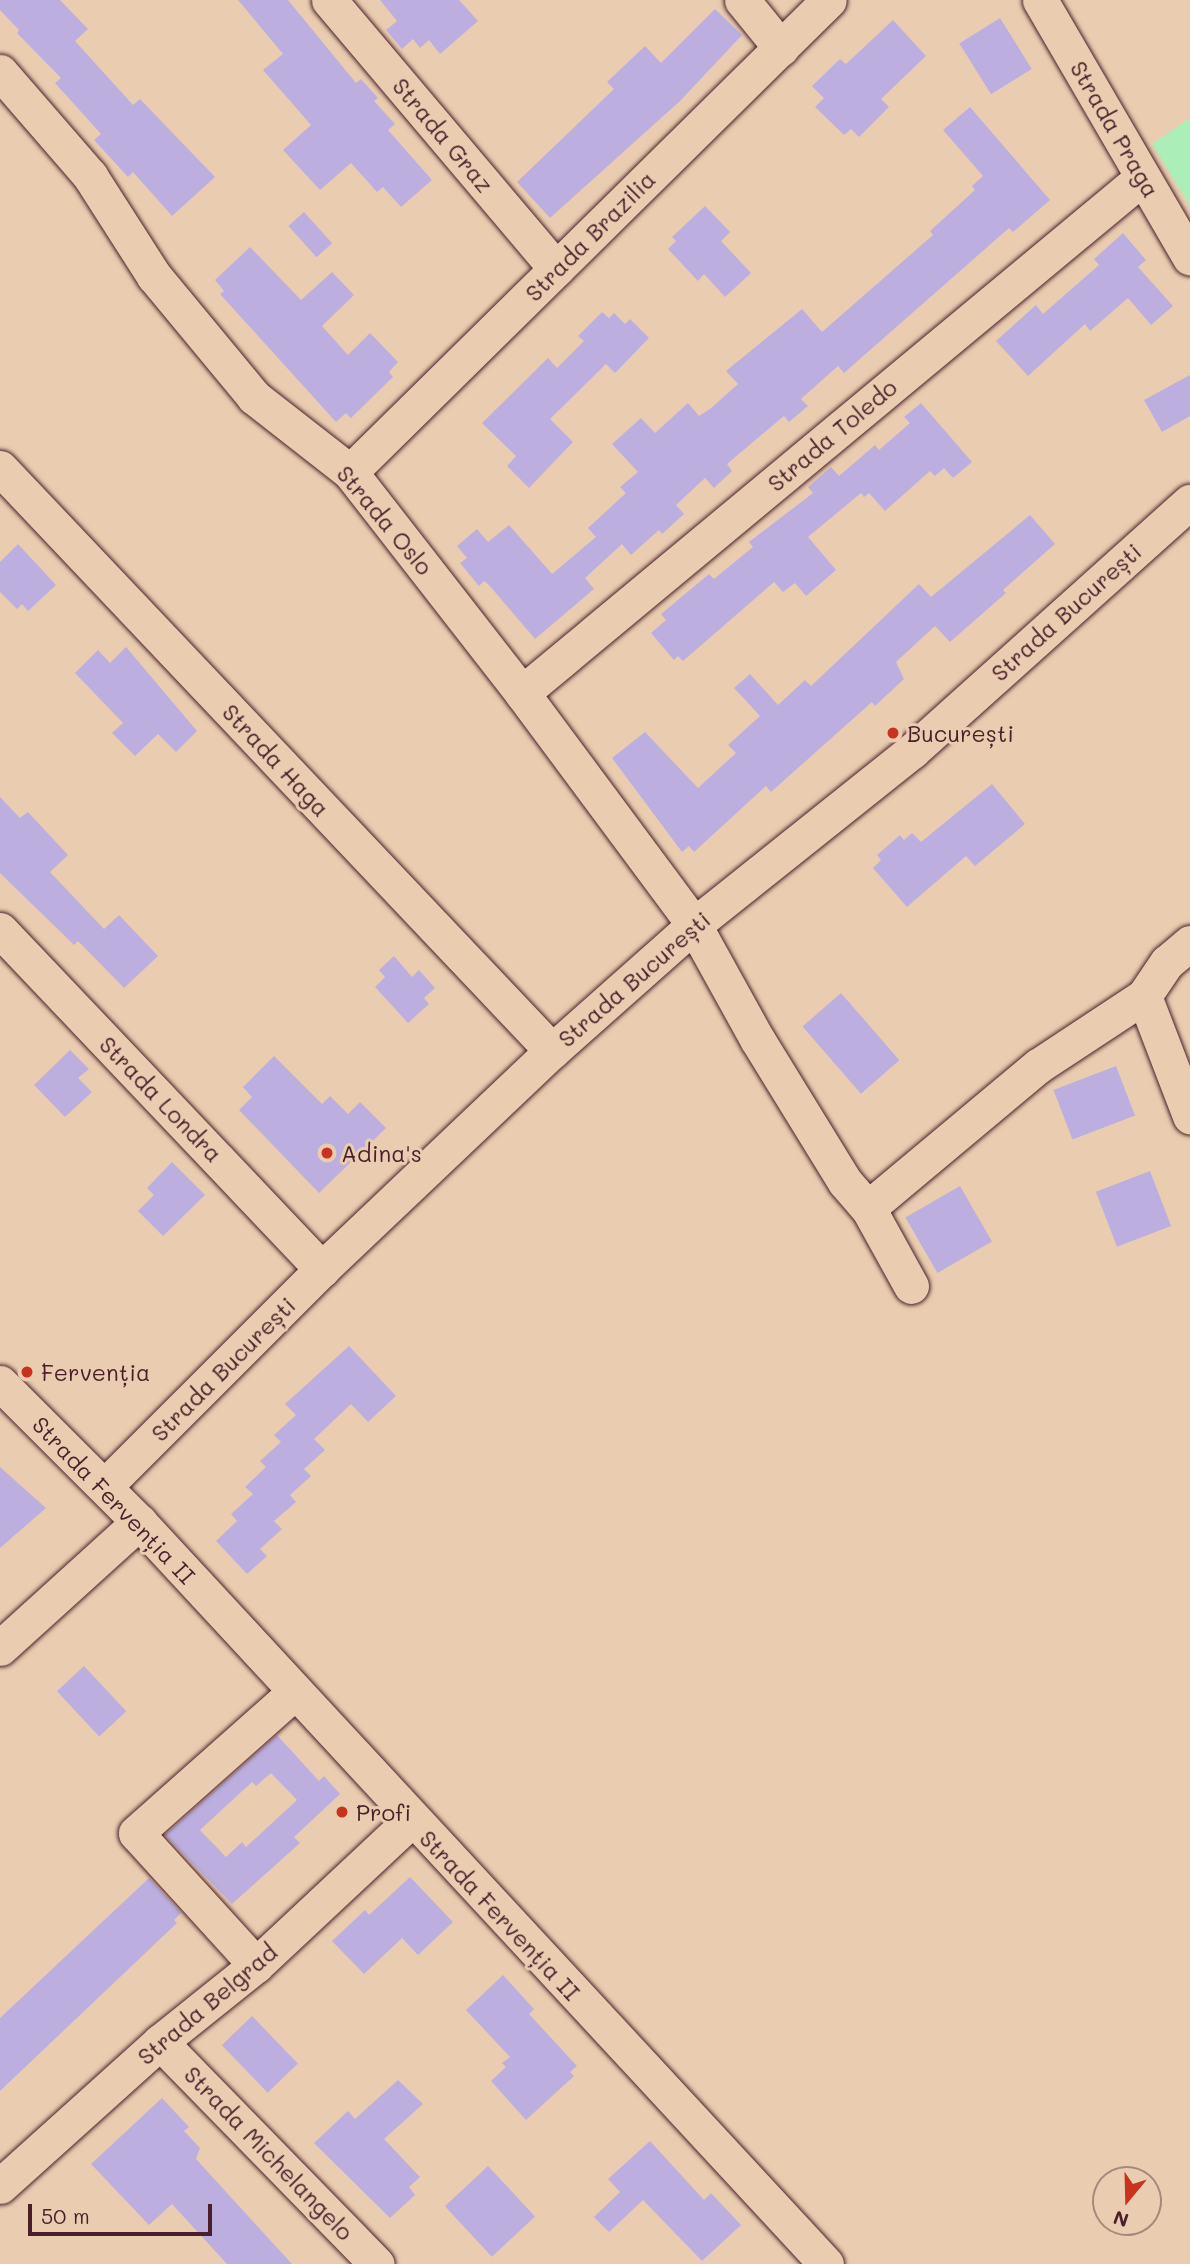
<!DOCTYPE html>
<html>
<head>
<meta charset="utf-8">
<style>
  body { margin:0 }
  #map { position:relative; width:1190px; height:2264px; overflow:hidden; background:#eacdb0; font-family:Mali,sans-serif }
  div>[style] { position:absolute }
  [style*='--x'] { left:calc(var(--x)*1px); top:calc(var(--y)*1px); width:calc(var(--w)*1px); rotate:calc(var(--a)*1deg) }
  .green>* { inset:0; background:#abeeb8 }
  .building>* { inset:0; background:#bcafdf; transform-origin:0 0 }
  .roads { filter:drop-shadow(0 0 2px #4a1f2b) drop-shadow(0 0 2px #4a1f2b) }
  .minor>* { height:35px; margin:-17.5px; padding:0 17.5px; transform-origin:17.5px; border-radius:17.5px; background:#eacdb0 }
  .dots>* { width:19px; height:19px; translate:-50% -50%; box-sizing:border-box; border:4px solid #eacdb0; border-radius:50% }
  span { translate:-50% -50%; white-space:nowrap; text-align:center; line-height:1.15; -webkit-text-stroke:6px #eacdb0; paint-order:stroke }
  .street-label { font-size:23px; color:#4a1f2b }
  .poi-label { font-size:23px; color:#4a1f2b }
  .left { translate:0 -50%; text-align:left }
  .north { position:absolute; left:1092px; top:2166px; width:70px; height:70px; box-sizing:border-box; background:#eacdb0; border:2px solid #aa877b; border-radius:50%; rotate:199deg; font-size:19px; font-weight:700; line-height:28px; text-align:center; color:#4a1f2b }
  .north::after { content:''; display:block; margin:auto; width:24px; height:32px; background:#c8321e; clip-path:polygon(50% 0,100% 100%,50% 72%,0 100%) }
  .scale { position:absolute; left:28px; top:2204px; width:184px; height:32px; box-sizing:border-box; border:4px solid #4a1f2b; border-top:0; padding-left:9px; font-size:21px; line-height:24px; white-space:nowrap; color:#4a1f2b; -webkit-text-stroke:5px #eacdb0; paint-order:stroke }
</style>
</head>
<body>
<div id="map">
  <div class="green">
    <i style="clip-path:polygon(1190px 118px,1190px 206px,1152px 144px)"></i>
  </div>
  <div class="building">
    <i style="clip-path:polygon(0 0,60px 0,88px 29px,75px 41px,133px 105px,140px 99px,215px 177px,172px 216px,133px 172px,128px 177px,94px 140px,101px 134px,55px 83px,61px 78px,17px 33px,19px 30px,0 10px)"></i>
    <i style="clip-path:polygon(238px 0,288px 0,356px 83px,361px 79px,378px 98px,374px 101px,395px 124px,388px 130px,432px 180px,401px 207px,383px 187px,377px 192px,351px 163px,320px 190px,283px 150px,311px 125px,263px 70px,283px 54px)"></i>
    <i style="clip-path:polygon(380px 0,459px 0,478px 21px,440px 54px,429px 40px,420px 48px,413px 39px,402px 49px,386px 30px,397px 21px)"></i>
    <i style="clip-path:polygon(715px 9px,742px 35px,680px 101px,550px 218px,517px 182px,614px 89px,607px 82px,645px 46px,661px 63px)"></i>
    <i style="left:1000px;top:18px;width:60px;height:48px;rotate:58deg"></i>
    <i style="clip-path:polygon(893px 20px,926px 56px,881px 99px,889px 107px,859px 137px,851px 129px,844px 135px,815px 107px,824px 98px,812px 86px,840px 59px,846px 64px)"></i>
    <i style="clip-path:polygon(970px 107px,1050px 200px,1013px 232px,1009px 228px,844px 373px,838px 366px,801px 399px,808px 406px,789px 422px,784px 416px,727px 464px,732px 471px,714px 488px,705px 478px,676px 505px,684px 514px,662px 534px,659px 530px,631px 555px,622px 544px,585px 578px,594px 589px,535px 639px,489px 585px,484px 581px,479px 586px,460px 563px,467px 558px,457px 546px,477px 529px,488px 542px,509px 525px,552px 574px,596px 537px,588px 528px,626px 493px,620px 487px,638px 472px,612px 444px,641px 418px,655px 433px,688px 403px,699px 416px,710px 409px,738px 384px,726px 371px,802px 309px,822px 332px,933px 235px,930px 231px,975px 190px,972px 186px,983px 176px,943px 130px)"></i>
    <i style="clip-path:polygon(705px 206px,730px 232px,721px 241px,751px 273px,725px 297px,704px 274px,698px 281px,668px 249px,676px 241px,672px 237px)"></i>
    <i style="left:304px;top:212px;width:42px;height:21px;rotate:48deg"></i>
    <i style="clip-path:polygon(1123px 233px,1146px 260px,1138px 267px,1173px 306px,1151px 325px,1128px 298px,1090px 331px,1085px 324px,1028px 376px,996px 341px,1036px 305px,1043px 314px,1099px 265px,1094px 259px)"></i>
    <i style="clip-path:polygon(250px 247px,301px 300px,332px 272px,354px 295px,322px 326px,348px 355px,370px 333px,398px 362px,389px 372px,393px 377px,351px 418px,346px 413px,336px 422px,220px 294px,224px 291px,215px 280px)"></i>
    <i style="clip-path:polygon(602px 312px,609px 318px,614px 313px,625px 324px,630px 319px,649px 338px,615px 373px,606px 364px,550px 419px,573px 442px,529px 488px,507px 466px,516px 456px,482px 423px,548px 358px,557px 368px,584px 341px,578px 336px)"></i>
    <i style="clip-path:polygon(1190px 375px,1190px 416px,1162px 432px,1144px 400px)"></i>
    <i style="clip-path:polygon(921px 403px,972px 462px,953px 478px,944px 468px,935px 476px,930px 471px,885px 511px,869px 493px,864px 497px,861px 493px,808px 537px,836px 570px,806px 596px,795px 583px,783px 592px,774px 582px,683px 661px,678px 656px,674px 660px,651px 633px,666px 620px,661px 614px,709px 574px,714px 579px,753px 547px,749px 542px,813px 493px,808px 487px,831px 467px,839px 476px,875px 445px,879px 450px,910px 423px,904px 417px)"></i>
    <i style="clip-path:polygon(1030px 515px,1055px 544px,1003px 590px,1006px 593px,950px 642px,935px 626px,896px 662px,904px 679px,875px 706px,872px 702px,771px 792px,766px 786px,694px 852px,689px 846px,682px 852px,612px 758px,645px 732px,698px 788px,736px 753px,728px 745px,760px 716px,734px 688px,750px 674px,778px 705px,805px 680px,811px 686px,919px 584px,931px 597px)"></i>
    <i style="clip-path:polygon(18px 544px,56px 585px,28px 611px,22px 604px,17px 609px,0 592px,0 562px)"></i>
    <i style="clip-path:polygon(126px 647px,197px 731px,176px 752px,158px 734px,135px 756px,112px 733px,123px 723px,75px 673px,98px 650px,110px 663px)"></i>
    <i style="clip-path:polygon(992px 784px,1025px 824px,975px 866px,966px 856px,907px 907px,873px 868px,881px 860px,877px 855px,900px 835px,904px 840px,912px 833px,921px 842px)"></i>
    <i style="clip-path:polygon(0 797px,20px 818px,28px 812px,68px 855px,50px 872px,104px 929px,119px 915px,158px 956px,124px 988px,78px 941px,74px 945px,0 873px)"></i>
    <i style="clip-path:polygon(394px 956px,412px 977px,419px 970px,435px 988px,424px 998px,429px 1004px,408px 1023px,375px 987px,385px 977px,379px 970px)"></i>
    <i style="left:841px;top:993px;width:89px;height:51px;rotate:49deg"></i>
    <i style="clip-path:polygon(70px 1050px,89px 1069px,78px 1078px,92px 1092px,65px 1117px,34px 1085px)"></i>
    <i style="clip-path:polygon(274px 1056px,322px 1104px,330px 1096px,348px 1114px,360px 1102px,386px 1128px,319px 1193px,239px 1110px,252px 1097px,243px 1087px)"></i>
    <i style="left:1116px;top:1066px;width:53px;height:67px;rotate:69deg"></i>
    <i style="clip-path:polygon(172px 1162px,205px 1195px,163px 1236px,138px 1211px,154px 1195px,147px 1188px)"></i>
    <i style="left:1150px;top:1171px;width:59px;height:58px;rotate:69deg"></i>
    <i style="left:960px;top:1186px;width:64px;height:63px;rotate:60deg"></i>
    <i style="clip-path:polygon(349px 1346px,396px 1396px,368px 1422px,351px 1404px,314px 1439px,325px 1450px,304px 1469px,311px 1476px,290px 1495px,296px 1502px,274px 1521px,282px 1529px,260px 1549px,267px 1556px,247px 1574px,216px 1541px,237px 1521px,231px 1514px,253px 1494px,245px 1487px,266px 1467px,260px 1461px,281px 1442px,274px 1435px,296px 1415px,285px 1404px)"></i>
    <i style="clip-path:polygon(0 1467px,46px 1508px,0 1548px)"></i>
    <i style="left:84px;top:1666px;width:62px;height:37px;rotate:47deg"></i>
    <i style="clip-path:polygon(evenodd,277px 1735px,319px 1781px,324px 1776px,340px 1794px,294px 1837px,300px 1843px,232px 1904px,165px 1835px,277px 1735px,271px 1773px,297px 1800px,246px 1847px,242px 1842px,226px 1857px,200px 1830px,252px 1782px,256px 1786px,271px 1773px)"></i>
    <i style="clip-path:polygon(410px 1877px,453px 1922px,418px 1955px,402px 1938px,364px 1974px,332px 1941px,365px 1910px,369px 1915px)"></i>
    <i style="clip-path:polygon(149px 1878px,181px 1913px,174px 1920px,177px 1923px,0 2091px,0 2018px)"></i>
    <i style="clip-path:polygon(503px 1975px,534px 2009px,529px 2014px,577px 2066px,570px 2072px,574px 2076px,526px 2120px,491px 2081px,506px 2067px,502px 2063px,510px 2057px,466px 2010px)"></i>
    <i style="left:252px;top:2016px;width:66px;height:42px;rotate:46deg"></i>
    <i style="clip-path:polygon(398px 2080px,423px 2104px,384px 2139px,420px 2177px,409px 2187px,415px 2195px,390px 2218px,314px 2143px,348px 2111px,355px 2119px)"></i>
    <i style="clip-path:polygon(162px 2098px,189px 2127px,184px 2131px,200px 2148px,196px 2159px,292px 2264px,227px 2264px,172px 2204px,149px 2225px,91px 2164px)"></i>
    <i style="clip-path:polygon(650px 2141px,704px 2200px,711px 2193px,741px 2225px,702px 2261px,643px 2200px,609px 2232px,594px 2217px,620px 2192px,608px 2179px)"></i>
    <i style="left:488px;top:2166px;width:69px;height:59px;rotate:47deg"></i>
  </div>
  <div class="roads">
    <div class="minor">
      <i style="--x:329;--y:0;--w:352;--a:49.8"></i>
      <i style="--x:742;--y:0;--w:62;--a:50.9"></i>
      <i style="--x:1040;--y:0;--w:298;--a:59.8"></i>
      <i style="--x:0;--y:72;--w:138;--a:49.1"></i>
      <i style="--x:90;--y:176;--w:119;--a:57.4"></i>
      <i style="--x:154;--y:276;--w:157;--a:50.4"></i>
      <i style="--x:254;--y:397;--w:122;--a:38"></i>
      <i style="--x:350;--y:472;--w:280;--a:52.1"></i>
      <i style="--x:522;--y:693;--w:289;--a:53.4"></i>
      <i style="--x:694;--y:925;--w:130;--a:61.1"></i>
      <i style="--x:757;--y:1039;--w:168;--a:58.4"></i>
      <i style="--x:845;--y:1182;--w:35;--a:49"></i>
      <i style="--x:868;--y:1208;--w:89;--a:61.1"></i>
      <i style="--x:0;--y:468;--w:803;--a:46.56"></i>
      <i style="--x:350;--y:472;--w:672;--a:-44.58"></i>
      <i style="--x:522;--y:693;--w:807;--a:-39.72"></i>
      <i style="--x:0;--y:930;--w:468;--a:46.5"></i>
      <i style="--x:1190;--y:943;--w:30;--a:140"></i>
      <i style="--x:1167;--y:962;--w:41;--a:124.1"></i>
      <i style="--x:1144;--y:996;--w:129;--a:69"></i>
      <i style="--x:868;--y:1208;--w:222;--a:-39.9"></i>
      <i style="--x:1038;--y:1066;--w:127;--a:-33.4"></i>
      <i style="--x:0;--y:1383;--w:197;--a:45"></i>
      <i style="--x:139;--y:1522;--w:1011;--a:47.2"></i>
      <i style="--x:105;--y:1486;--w:307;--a:-45"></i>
      <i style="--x:322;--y:1269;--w:317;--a:-43.5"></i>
      <i style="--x:552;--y:1051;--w:190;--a:-41.6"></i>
      <i style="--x:694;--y:925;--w:279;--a:-38.6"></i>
      <i style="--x:912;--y:751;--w:373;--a:-41.9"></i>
      <i style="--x:0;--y:1648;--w:188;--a:-42.2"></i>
      <i style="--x:256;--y:1965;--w:178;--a:-132.3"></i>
      <i style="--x:136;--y:1833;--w:213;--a:-41.6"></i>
      <i style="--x:160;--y:2042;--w:310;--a:45.7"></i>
      <i style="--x:0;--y:2186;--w:215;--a:-42"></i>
      <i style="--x:160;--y:2042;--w:123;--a:-38.7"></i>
      <i style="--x:256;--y:1965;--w:212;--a:-43.1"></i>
    </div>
  </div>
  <div class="dots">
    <i style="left:893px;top:733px;background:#c8321e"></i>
    <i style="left:327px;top:1153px;background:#c8321e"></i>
    <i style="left:27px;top:1372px;background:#c8321e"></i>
    <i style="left:342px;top:1812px;background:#c8321e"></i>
  </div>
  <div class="street-label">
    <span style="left:1115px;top:129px;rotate:60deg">Strada Praga</span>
    <span style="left:443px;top:135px;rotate:50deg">Strada Graz</span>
    <span style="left:590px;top:236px;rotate:-45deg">Strada Brazilia</span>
    <span style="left:832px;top:435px;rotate:-40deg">Strada Toledo</span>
    <span style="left:385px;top:520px;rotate:50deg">Strada Oslo</span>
    <span style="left:1066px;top:612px;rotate:-42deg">Strada București</span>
    <span style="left:276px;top:760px;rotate:47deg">Strada Haga</span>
    <span style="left:634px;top:979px;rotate:-41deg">Strada București</span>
    <span style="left:161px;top:1099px;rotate:46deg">Strada Londra</span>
    <span style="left:223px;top:1369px;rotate:-45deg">Strada București</span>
    <span style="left:114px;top:1500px;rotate:46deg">Strada Fervenția II</span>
    <span style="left:500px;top:1915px;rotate:47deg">Strada Fervenția II</span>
    <span style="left:207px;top:2004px;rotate:-40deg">Strada Belgrad</span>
    <span style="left:269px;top:2153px;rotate:46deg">Strada Michelangelo</span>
  </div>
  <div class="poi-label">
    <span class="left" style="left:907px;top:733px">București</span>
    <span class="left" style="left:341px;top:1153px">Adina's</span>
    <span class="left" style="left:41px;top:1372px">Fervenția</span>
    <span class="left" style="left:356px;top:1812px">Profi</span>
  </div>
  <div class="north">N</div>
  <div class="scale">50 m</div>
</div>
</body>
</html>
